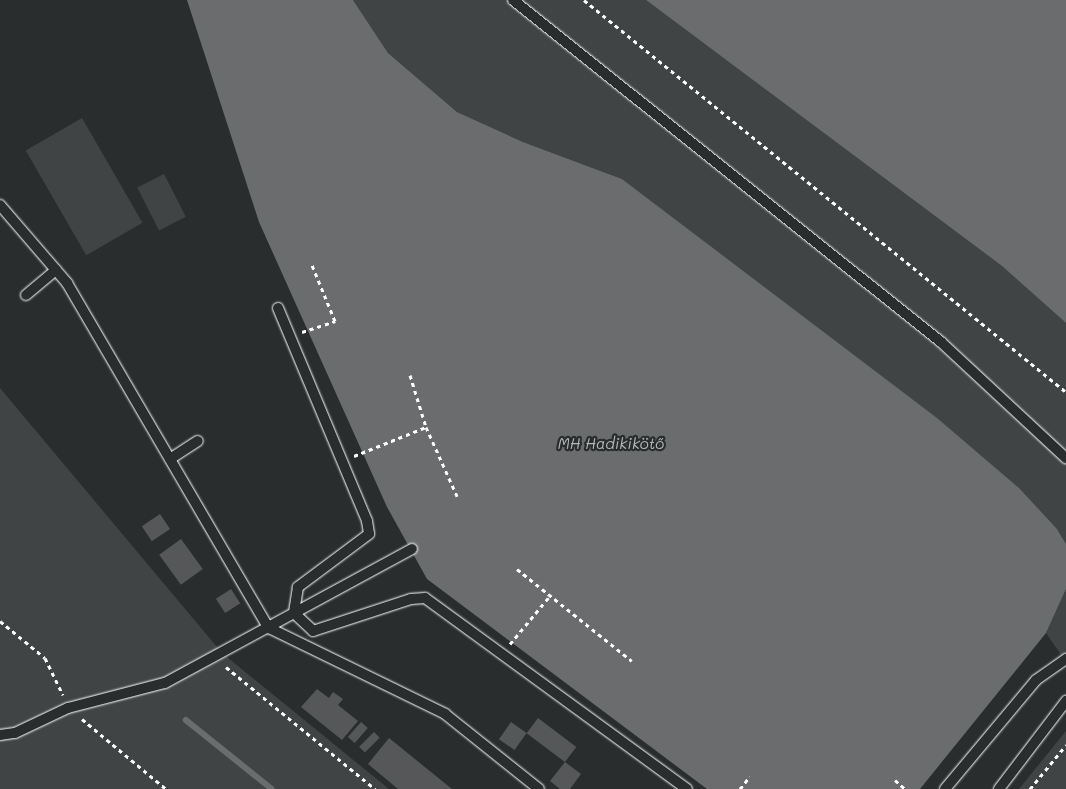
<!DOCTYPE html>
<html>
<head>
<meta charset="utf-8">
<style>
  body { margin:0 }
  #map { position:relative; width:1066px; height:789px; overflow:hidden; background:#2a2d2e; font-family:Mali,sans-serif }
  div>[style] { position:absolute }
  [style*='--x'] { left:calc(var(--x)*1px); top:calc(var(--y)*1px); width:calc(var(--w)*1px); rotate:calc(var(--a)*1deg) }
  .green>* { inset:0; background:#414445; transform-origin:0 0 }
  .water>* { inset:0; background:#6a6c6d }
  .stream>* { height:5.5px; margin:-2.75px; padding:0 2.75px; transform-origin:2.75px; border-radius:2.75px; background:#6a6c6d }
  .building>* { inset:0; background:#555758; transform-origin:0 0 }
  .path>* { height:3px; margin-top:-1.5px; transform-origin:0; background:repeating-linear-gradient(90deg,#fff 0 4px,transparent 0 8px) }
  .roads { filter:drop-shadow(0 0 1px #fff) drop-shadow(0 0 1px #fff) }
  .lane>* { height:10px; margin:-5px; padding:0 5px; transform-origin:5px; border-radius:5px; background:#2a2d2e }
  span { translate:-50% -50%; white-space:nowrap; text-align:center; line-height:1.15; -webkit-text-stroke:4.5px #2a2d2e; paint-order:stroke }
  .water-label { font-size:15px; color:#b4b6b6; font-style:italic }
</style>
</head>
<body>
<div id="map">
  <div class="green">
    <i style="clip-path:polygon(353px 0,646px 0,1002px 266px,1066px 323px,1066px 544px,1057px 529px,937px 419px,622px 179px,523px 142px,457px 112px,388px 53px)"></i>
    <i style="left:82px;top:118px;width:121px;height:65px;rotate:60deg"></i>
    <i style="left:164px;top:174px;width:48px;height:30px;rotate:63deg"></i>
    <i style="clip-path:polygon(0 388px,222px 653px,389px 789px,0 789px)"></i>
    <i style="clip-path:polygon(1066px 589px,1066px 662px,1046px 633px)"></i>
    <i style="clip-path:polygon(1066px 731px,1066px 789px,1019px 789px)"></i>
  </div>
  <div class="water">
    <i style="clip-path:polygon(187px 0,353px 0,388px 53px,457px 112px,523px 142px,622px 179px,937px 418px,1019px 488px,1057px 529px,1066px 544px,1066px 589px,1046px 633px,920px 789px,707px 789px,427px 579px,387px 507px,259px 222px)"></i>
    <i style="clip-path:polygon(646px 0,1066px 0,1066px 323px,1002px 266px)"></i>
  </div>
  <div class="stream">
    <i style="--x:186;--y:720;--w:110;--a:38.7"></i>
  </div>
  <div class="building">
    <i style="left:160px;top:514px;width:18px;height:22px;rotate:56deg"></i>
    <i style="left:181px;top:539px;width:37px;height:27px;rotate:54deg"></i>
    <i style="left:231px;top:589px;width:17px;height:18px;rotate:57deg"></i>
    <i style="clip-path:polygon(317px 689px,329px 698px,333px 692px,343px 699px,338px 705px,358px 721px,342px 740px,301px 707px)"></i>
    <i style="left:538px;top:718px;width:48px;height:19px;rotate:37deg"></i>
    <i style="left:361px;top:722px;width:9px;height:20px;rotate:41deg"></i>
    <i style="left:511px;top:722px;width:19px;height:21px;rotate:35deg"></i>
    <i style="left:374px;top:732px;width:8px;height:21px;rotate:45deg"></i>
    <i style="clip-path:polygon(389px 738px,452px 789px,398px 789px,368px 764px)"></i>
    <i style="clip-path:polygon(565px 762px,581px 774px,570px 789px,560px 789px,550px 781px)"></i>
  </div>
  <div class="path">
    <i style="--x:584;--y:0;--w:621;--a:39.12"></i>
    <i style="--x:302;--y:332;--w:35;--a:-18"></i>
    <i style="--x:335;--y:321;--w:61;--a:-112.3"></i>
    <i style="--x:410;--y:375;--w:54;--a:72.9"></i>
    <i style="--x:426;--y:427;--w:76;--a:65.8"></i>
    <i style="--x:354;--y:456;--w:78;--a:-21.9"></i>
    <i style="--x:517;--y:569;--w:147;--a:38.7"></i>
    <i style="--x:0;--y:621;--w:58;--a:39.4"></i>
    <i style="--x:45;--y:658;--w:41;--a:64.1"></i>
    <i style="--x:510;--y:644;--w:61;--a:-50.3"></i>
    <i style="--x:226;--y:667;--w:193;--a:39.3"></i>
    <i style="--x:82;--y:719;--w:109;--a:39.8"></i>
    <i style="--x:895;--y:780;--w:13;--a:42"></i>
    <i style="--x:740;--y:789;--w:16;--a:-52"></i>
    <i style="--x:1030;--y:789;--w:57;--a:-50.7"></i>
  </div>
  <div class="roads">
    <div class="lane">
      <i style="--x:513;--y:0;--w:548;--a:38.63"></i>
      <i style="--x:941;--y:342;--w:171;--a:42.9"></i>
      <i style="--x:0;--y:205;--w:103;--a:49.3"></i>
      <i style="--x:67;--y:283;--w:400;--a:59.7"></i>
      <i style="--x:269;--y:628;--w:196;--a:26"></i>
      <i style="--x:445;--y:714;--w:120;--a:38.6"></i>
      <i style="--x:26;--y:295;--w:39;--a:-40"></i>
      <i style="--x:278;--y:308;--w:231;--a:67.3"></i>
      <i style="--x:367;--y:521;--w:13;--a:81"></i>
      <i style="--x:369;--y:534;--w:89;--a:143.3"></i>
      <i style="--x:298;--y:587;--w:26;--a:99"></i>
      <i style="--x:294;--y:613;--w:26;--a:43"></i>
      <i style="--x:313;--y:631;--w:103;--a:-18.1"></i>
      <i style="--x:411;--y:599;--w:14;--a:-4"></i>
      <i style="--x:425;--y:598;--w:324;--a:36.1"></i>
      <i style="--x:170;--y:459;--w:33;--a:-33"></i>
      <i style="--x:0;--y:735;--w:15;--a:-8"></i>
      <i style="--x:15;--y:733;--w:59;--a:-25.3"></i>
      <i style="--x:68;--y:708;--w:100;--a:-14.5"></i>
      <i style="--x:165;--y:683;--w:281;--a:-28.5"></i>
      <i style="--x:945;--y:789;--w:142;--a:-50.1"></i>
      <i style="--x:1036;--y:680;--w:37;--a:-35"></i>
      <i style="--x:999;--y:789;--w:111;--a:-52.7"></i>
    </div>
  </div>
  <div class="water-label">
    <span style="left:611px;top:444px">MH Hadikikötő</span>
  </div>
</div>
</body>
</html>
